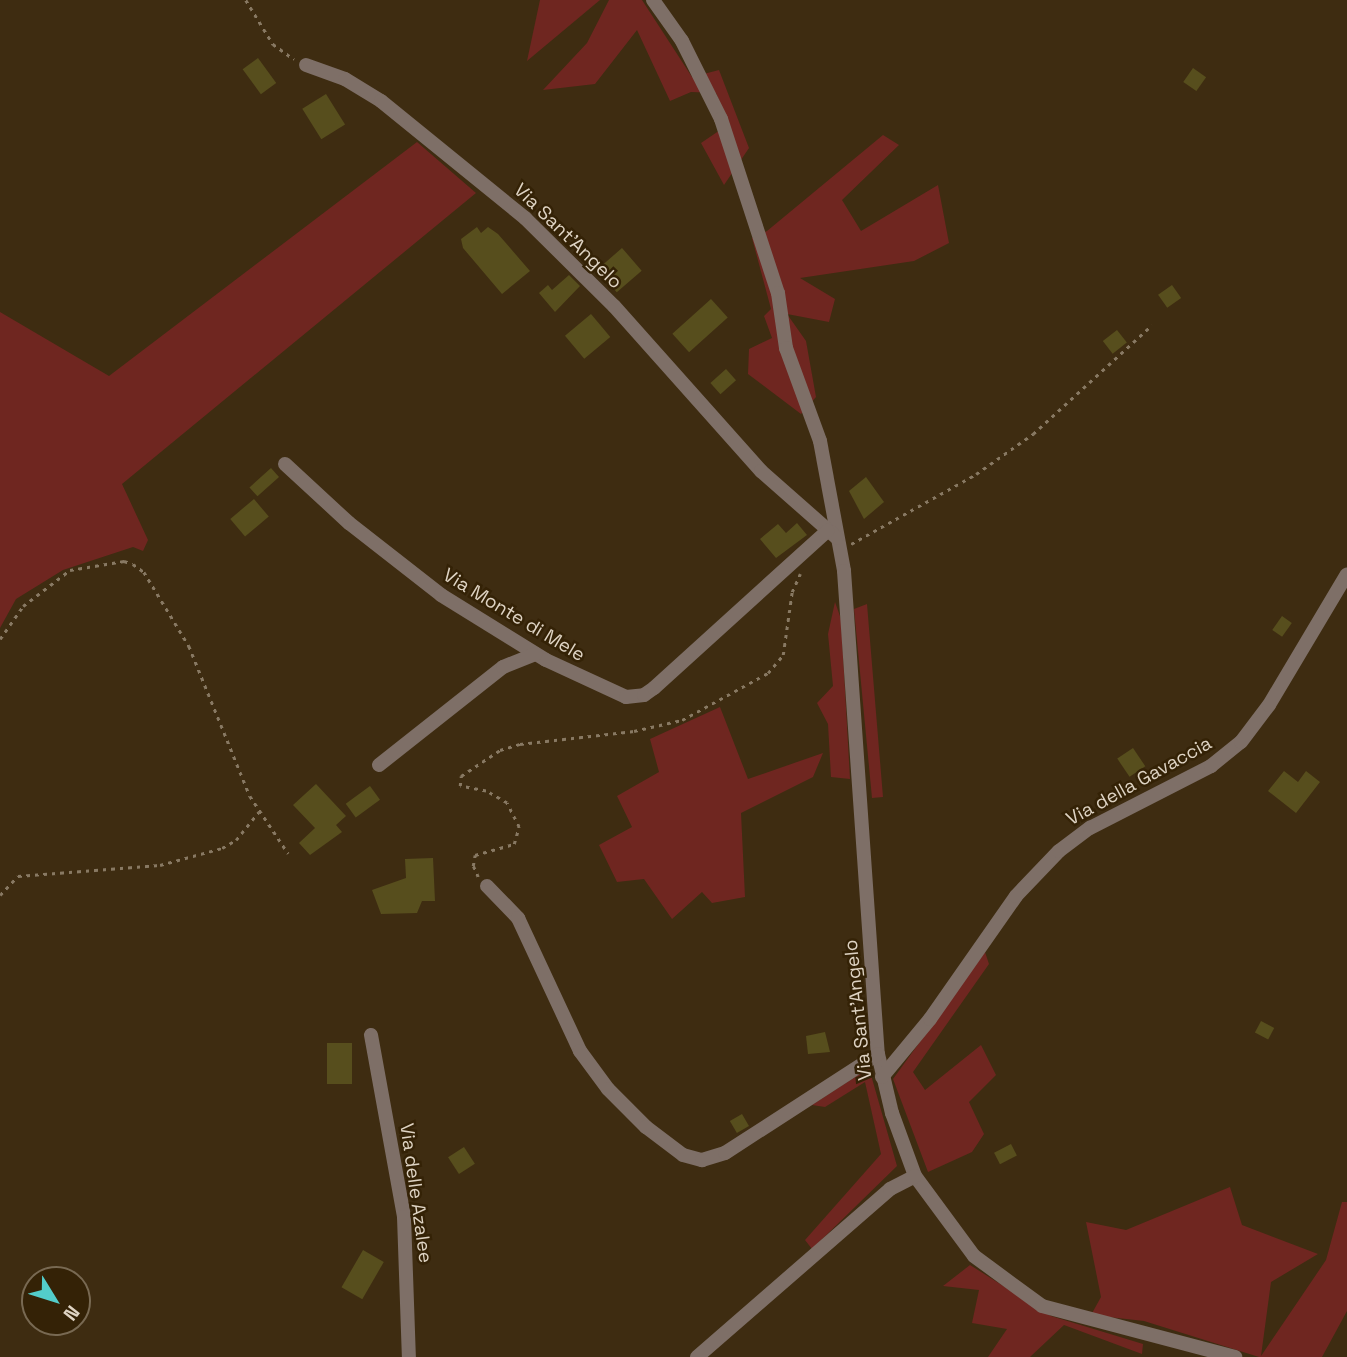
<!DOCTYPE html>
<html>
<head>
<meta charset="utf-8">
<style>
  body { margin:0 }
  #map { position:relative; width:1347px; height:1357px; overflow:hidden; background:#3e2c11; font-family:"Space Grotesk",sans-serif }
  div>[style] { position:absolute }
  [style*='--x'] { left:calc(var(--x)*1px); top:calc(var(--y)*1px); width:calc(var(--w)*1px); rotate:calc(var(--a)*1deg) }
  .green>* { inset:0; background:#6f2620 }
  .building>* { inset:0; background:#574e1d; transform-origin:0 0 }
  .path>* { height:2.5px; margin-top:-1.25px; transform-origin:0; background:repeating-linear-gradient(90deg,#887963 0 3.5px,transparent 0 8.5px) }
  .minor>* { height:14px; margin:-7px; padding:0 7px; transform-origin:7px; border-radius:7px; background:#7e6f67 }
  span { translate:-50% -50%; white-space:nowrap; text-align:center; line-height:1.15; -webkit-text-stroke:5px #342206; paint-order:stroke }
  .street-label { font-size:19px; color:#ded3c3 }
  .north { position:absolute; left:21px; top:1266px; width:70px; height:70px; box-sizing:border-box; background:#342206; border:2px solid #786952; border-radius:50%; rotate:128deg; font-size:19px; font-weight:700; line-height:28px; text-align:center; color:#ded3c3 }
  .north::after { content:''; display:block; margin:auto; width:24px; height:32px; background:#53cdca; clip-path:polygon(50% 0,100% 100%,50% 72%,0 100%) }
</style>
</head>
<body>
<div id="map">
  <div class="green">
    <i style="clip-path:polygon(540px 0,600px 0,527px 61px)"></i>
    <i style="clip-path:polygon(609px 0,642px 0,692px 77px,719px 70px,749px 148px,724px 185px,701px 143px,729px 124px,716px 93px,691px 92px,670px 101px,637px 30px,595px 84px,543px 90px,587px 43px)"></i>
    <i style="clip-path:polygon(883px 135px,899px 145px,842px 200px,861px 231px,938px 185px,949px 243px,914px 261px,800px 278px,835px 299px,829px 322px,787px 314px,806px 341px,816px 397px,801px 414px,748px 374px,749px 349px,772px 338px,764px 316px,771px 309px,752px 238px,767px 231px)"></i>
    <i style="clip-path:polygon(417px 142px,476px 193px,122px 484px,148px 540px,143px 551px,133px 547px,63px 570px,16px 599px,0 628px,0 312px,109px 376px)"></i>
    <i style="clip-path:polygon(835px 602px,841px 619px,850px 779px,831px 777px,828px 724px,817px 703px,833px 686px,828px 634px)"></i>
    <i style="clip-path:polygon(867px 604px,883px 797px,872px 798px,854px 609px)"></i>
    <i style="clip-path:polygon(720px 707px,748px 779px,823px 753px,813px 777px,741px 813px,745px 897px,712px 903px,702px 892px,672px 919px,644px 879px,617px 882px,599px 845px,632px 827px,617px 796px,659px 772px,650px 739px)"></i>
    <i style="clip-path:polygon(985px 952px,989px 964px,913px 1072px,925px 1090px,981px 1045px,996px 1075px,969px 1102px,984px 1134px,972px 1152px,928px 1172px,893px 1079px)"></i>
    <i style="clip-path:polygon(869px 1068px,897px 1166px,812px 1249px,805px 1240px,881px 1154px,865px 1082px,825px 1107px,812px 1105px)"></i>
    <i style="clip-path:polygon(1230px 1187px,1242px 1225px,1318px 1254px,1271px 1282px,1261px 1356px,1326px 1260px,1342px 1202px,1347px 1202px,1347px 1311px,1322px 1357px,1259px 1357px,1144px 1321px,1091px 1315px,1101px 1297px,1086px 1222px,1126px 1230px)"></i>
    <i style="clip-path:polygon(970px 1265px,1051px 1316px,1143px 1344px,1142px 1354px,1064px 1325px,1030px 1357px,988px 1357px,1007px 1329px,972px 1323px,979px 1290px,943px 1286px)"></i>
  </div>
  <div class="building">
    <i style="left:258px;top:58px;width:31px;height:19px;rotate:54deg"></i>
    <i style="left:1193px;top:68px;width:16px;height:17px;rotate:35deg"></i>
    <i style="left:326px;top:94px;width:36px;height:28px;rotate:58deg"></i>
    <i style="clip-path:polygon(477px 227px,481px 233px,488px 227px,498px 234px,530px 271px,502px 294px,463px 248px,461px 239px)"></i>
    <i style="left:622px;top:248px;width:30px;height:33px;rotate:49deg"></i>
    <i style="clip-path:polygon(569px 275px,580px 286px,555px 312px,539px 293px,548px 285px,552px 290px)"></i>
    <i style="left:1172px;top:285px;width:16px;height:17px;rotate:55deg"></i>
    <i style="left:711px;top:299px;width:25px;height:52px;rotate:48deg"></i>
    <i style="left:591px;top:314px;width:30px;height:34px;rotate:50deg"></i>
    <i style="left:1117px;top:330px;width:16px;height:18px;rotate:52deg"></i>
    <i style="left:726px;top:369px;width:15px;height:21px;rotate:48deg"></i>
    <i style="left:271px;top:468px;width:12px;height:29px;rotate:48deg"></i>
    <i style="clip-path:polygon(866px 477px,884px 502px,864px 519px,849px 491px)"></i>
    <i style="left:254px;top:499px;width:23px;height:31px;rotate:50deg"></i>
    <i style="clip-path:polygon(797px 523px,807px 535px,776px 558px,760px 539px,778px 524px,786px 533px)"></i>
    <i style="left:1282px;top:616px;width:12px;height:17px;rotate:35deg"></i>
    <i style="left:1133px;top:748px;width:22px;height:19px;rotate:56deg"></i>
    <i style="clip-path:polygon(1284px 771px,1298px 782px,1306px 771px,1320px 782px,1296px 813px,1268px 791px)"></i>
    <i style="clip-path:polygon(316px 784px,346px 816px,336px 825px,342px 832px,310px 855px,299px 843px,315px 828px,293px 805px)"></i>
    <i style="left:370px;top:786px;width:17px;height:30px;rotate:54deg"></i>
    <i style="clip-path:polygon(433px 858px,435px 901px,422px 901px,417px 913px,381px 914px,372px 890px,406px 878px,405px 859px)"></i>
    <i style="left:1261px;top:1021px;width:15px;height:13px;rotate:28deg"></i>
    <i style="clip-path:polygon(825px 1032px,830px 1052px,808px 1054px,806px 1036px)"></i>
    <i style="left:327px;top:1043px;width:25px;height:41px"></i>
    <i style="left:742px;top:1114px;width:14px;height:14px;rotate:60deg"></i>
    <i style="left:1011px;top:1144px;width:13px;height:19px;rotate:63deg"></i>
    <i style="left:464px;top:1147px;width:20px;height:19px;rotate:57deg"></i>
    <i style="left:363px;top:1250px;width:24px;height:43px;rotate:30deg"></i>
  </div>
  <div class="path">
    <i style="--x:246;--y:0;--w:52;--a:58.5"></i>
    <i style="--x:273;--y:44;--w:26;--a:36"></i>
    <i style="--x:851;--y:544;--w:143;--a:-29.2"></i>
    <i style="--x:976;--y:474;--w:70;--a:-35.1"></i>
    <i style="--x:1033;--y:434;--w:161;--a:-42.5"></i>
    <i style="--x:0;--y:639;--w:40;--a:-55.1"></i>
    <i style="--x:23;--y:606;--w:59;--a:-37.5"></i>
    <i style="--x:70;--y:570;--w:55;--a:-9.5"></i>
    <i style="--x:124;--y:561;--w:9;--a:18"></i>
    <i style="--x:133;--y:564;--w:14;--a:36"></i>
    <i style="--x:144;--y:572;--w:87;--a:58.7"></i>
    <i style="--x:189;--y:646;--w:162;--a:67.9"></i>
    <i style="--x:250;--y:796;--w:69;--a:56.3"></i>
    <i style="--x:478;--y:877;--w:12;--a:-114"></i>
    <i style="--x:473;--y:866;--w:11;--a:-80"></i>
    <i style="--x:475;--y:855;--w:41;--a:-15.8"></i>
    <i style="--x:514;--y:844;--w:18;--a:-74"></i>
    <i style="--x:519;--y:827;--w:27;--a:-117"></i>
    <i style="--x:507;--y:803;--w:24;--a:-150"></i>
    <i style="--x:486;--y:791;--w:26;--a:-169"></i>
    <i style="--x:460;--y:786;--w:10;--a:-84"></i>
    <i style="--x:461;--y:776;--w:47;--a:-33.7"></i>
    <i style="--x:500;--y:750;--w:21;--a:-17"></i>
    <i style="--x:520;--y:744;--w:115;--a:-6.5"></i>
    <i style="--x:634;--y:731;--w:49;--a:-12.9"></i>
    <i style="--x:682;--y:720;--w:98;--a:-28.7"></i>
    <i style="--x:768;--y:673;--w:23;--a:-50"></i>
    <i style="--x:783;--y:655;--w:64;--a:-81.9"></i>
    <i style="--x:792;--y:592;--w:20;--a:-66"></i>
    <i style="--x:0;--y:895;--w:26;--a:-47"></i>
    <i style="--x:18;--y:876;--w:142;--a:-4.4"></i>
    <i style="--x:160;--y:865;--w:64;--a:-15.3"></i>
    <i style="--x:222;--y:848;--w:16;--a:-30"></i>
    <i style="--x:236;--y:840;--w:36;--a:-51"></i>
  </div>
  <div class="minor">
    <i style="--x:653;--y:0;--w:50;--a:54.7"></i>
    <i style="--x:682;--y:41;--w:87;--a:63.4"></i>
    <i style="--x:721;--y:119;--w:183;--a:71.9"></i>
    <i style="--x:778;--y:293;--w:56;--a:81.7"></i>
    <i style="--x:786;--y:348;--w:99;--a:69.9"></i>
    <i style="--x:820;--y:441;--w:132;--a:79.5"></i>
    <i style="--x:844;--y:571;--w:484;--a:86"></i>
    <i style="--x:878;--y:1054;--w:61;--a:76.7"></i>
    <i style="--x:892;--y:1113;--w:67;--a:69.9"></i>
    <i style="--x:915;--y:1176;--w:99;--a:53.6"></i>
    <i style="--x:974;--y:1256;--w:84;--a:36.3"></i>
    <i style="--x:1042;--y:1306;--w:200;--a:14.8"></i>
    <i style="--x:306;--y:65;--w:41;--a:19.7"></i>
    <i style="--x:345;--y:79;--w:42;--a:31.4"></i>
    <i style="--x:381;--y:101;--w:186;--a:39.1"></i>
    <i style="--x:525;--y:218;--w:125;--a:44.7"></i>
    <i style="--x:614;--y:306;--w:221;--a:48.3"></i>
    <i style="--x:761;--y:471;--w:101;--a:41.4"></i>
    <i style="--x:285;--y:464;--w:87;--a:42.7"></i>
    <i style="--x:349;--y:523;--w:117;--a:38"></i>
    <i style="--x:441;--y:595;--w:123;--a:31.8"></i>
    <i style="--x:546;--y:660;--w:88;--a:24.8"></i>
    <i style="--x:626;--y:697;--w:18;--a:-6"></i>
    <i style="--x:644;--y:695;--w:12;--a:-35"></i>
    <i style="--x:654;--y:688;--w:234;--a:-42.2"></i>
    <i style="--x:379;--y:765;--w:158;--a:-38.3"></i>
    <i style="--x:503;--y:667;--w:35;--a:-22"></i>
    <i style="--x:487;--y:886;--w:45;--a:45.9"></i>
    <i style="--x:518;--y:918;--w:147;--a:65"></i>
    <i style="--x:580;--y:1051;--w:47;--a:53.6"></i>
    <i style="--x:608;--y:1089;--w:54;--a:45"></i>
    <i style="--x:646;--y:1127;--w:46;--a:37.1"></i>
    <i style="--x:683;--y:1155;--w:20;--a:15"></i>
    <i style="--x:702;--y:1160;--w:24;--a:-17"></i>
    <i style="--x:725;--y:1153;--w:182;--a:-32.9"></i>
    <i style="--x:371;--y:1035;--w:185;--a:79.7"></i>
    <i style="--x:404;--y:1217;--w:140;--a:88"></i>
    <i style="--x:882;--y:1077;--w:75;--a:-50.4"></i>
    <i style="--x:930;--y:1019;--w:150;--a:-55"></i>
    <i style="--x:1016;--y:896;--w:62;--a:-46.3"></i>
    <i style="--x:1059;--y:851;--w:39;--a:-37"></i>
    <i style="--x:1090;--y:828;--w:136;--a:-27.1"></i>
    <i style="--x:1211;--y:766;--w:38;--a:-39"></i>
    <i style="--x:1241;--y:742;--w:46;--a:-52.9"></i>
    <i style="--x:1269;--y:705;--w:152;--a:-59.2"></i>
    <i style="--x:697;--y:1357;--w:256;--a:-41"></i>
    <i style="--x:890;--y:1189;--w:28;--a:-27"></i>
  </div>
  <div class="street-label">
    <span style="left:568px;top:236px;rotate:44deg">Via Sant'Angelo</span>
    <span style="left:514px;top:615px;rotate:31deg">Via Monte di Mele</span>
    <span style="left:1139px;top:781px;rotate:-29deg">Via della Gavaccia</span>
    <span style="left:858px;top:1010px;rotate:-96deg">Via Sant'Angelo</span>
    <span style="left:416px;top:1193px;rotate:82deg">Via delle Azalee</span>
  </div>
  <div class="north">N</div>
</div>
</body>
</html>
